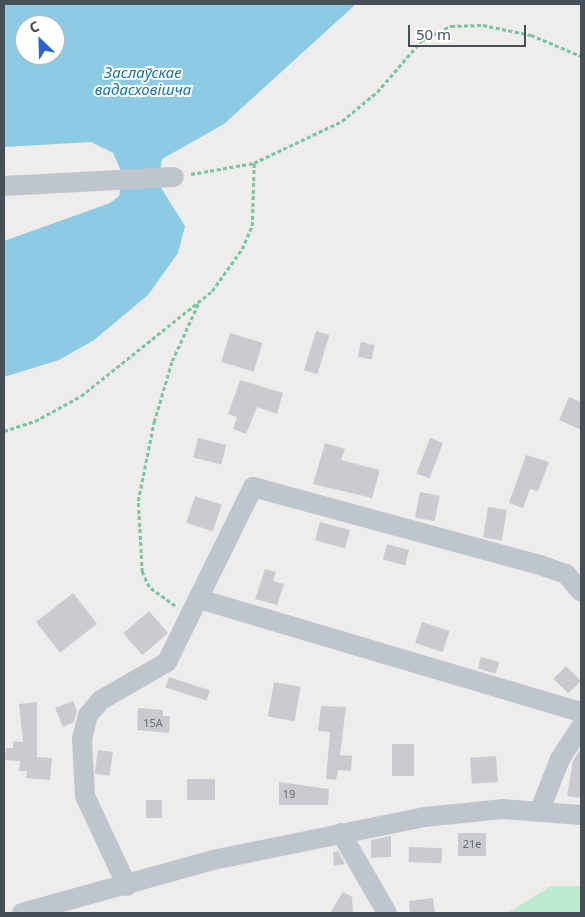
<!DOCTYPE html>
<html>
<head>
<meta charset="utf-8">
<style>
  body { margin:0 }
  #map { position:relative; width:585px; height:917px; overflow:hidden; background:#efecec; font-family:"Noto Sans",sans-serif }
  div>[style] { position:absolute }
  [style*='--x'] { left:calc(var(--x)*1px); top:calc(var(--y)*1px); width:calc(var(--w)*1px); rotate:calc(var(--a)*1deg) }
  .green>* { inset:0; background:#bdead2 }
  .water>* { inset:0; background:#8dcae3 }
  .building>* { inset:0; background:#cacbd0; transform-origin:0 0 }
  .path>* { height:2.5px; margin-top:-1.25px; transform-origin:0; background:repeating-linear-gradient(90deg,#78c4a5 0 4px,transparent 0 6.5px) }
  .minor>* { height:20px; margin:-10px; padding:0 10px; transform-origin:10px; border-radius:10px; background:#bec5cd }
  span { translate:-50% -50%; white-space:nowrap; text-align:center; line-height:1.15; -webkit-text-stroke:4px #fff; paint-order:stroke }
  .number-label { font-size:11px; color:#676d75 }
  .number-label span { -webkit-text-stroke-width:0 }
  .water-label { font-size:15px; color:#187399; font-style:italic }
  .frame { position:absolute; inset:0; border:5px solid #464e57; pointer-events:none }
  .north { position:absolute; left:15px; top:15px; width:50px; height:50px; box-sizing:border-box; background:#fff; border:1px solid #b5b8bc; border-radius:50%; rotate:336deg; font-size:14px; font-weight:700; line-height:20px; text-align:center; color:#464e57 }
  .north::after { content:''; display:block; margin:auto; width:18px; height:22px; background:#2862cd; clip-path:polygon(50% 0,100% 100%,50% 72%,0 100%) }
  .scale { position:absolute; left:408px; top:25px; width:118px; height:22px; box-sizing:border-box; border:2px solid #464e57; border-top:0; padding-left:6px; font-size:15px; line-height:18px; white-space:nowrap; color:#464e57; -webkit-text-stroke:4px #fff; paint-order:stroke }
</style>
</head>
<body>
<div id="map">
  <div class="green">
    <i style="clip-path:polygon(551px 886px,581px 886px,581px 913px,507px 913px)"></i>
  </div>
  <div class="water">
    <i style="clip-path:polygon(evenodd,4px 4px,356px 4px,224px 124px,162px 159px,158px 183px,185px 226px,178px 253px,148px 295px,94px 340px,59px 360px,4px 377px,4px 241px,110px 203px,119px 196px,123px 175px,113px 153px,91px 142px,4px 147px,4px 4px,25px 25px,55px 25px,55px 55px,25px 55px,25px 25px)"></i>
  </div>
  <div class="building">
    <i style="left:316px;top:331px;width:14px;height:41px;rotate:17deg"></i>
    <i style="left:230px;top:333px;width:34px;height:30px;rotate:17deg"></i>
    <i style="left:361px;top:342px;width:14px;height:15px;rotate:12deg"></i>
    <i style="clip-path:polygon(240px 380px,283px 393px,277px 414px,257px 407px,246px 434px,233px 429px,237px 417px,228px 414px)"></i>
    <i style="clip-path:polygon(569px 397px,581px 402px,581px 430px,559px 420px)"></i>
    <i style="left:198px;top:438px;width:29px;height:20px;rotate:14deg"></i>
    <i style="left:430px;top:438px;width:14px;height:38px;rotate:21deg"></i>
    <i style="clip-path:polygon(325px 443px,345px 449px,341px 460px,380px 470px,372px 498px,313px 484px)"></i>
    <i style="clip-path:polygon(526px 455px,549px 462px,538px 491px,530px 489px,523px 508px,509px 503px)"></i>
    <i style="left:420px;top:492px;width:20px;height:26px;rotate:11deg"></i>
    <i style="left:195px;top:496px;width:28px;height:28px;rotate:18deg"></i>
    <i style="left:488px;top:507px;width:19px;height:31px;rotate:9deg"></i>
    <i style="left:320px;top:522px;width:31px;height:19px;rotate:15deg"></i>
    <i style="left:387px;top:544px;width:23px;height:16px;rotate:15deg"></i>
    <i style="clip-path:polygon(265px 569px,276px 572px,273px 581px,284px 584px,277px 605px,255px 599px)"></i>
    <i style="left:73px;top:593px;width:39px;height:47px;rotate:52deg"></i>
    <i style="left:149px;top:611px;width:29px;height:34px;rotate:49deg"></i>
    <i style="left:422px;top:622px;width:29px;height:22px;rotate:18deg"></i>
    <i style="left:481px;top:657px;width:19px;height:12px;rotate:16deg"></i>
    <i style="left:566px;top:666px;width:21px;height:18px;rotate:45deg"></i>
    <i style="left:169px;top:677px;width:43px;height:11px;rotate:18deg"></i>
    <i style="left:274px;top:682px;width:27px;height:35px;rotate:10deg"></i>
    <i style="clip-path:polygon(73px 701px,77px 711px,74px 722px,63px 727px,55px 708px)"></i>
    <i style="clip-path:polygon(37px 702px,37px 757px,52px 758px,50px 780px,26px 778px,27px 771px,19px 771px,20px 761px,5px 760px,6px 748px,13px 748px,13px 741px,23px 742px,19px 704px)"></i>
    <i style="clip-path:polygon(321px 706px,346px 707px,340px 755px,352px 756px,351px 771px,338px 770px,336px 780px,326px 779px,330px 732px,318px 731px)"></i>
    <i style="clip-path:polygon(138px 708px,163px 710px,163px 716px,170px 716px,169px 733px,137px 730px)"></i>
    <i style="left:392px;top:744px;width:22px;height:32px"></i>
    <i style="left:98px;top:750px;width:15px;height:24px;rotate:8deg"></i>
    <i style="clip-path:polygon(579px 751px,581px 752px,581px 798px,567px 796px,573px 761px)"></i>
    <i style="left:496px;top:756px;width:26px;height:26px;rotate:86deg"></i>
    <i style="left:187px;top:779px;width:28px;height:21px"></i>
    <i style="clip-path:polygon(279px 782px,329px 789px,328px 805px,279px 805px)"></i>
    <i style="left:146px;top:800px;width:16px;height:18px"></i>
    <i style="left:458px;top:833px;width:28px;height:23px"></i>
    <i style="clip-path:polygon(391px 836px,391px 857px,371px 858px,371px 840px)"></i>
    <i style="left:409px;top:847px;width:33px;height:15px;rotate:2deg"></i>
    <i style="clip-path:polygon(338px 851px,345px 864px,334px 866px,333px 852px)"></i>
    <i style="clip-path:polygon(343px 892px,352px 897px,353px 913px,330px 913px)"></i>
    <i style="clip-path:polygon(433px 898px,435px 913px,410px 913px,409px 901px)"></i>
  </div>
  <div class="path">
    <i style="--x:191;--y:174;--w:64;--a:-9.9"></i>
    <i style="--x:254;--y:163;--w:98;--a:-25.5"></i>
    <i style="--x:342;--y:121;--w:45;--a:-39.6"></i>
    <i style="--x:377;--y:92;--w:67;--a:-49.2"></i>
    <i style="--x:421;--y:41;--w:34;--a:-27"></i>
    <i style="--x:451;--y:26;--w:32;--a:-2"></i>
    <i style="--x:483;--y:25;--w:49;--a:11.8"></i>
    <i style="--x:531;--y:35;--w:54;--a:22.8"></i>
    <i style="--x:4;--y:431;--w:33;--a:-18"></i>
    <i style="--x:35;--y:421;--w:52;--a:-28.5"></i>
    <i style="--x:81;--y:396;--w:168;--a:-38.7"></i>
    <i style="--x:212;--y:291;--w:52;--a:-54.5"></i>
    <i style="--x:242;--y:249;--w:25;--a:-67"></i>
    <i style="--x:252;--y:226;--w:63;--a:-88.2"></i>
    <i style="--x:175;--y:606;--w:32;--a:-144"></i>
    <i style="--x:149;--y:587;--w:17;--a:-115"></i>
    <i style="--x:142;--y:572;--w:71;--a:-93.2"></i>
    <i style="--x:138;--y:501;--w:81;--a:-78.6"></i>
    <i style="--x:154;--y:422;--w:64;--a:-73.6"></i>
    <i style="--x:172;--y:361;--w:63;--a:-65.5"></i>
  </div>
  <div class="minor">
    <i style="--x:4;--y:186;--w:170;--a:-3"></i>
    <i style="--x:199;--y:599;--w:398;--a:16.5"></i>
    <i style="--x:540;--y:810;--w:55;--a:-68.6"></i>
    <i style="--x:560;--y:759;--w:38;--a:-57"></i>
    <i style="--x:341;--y:833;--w:92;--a:60.1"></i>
    <i style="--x:127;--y:886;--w:99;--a:-115"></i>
    <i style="--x:85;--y:796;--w:57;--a:-93"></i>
    <i style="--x:82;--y:739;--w:25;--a:-76"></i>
    <i style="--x:88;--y:715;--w:20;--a:-49"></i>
    <i style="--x:101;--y:700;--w:76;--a:-29.9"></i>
    <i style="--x:167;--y:662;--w:195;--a:-63.8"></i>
    <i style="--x:253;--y:487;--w:294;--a:15.2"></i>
    <i style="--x:537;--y:564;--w:31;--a:19"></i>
    <i style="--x:566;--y:574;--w:23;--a:50"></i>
    <i style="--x:22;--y:913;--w:198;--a:-15.5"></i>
    <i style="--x:213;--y:860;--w:216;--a:-11.5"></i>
    <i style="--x:425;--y:817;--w:77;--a:-5.9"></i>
    <i style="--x:502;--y:809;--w:79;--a:4.3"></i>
  </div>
  <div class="number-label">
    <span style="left:153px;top:723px">15А</span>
    <span style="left:289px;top:794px">19</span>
    <span style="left:472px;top:844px">21е</span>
  </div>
  <div class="water-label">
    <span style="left:143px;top:81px">Заслаўскае<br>вадасховішча</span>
  </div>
  <div class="frame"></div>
  <div class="north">С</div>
  <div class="scale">50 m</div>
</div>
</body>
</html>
